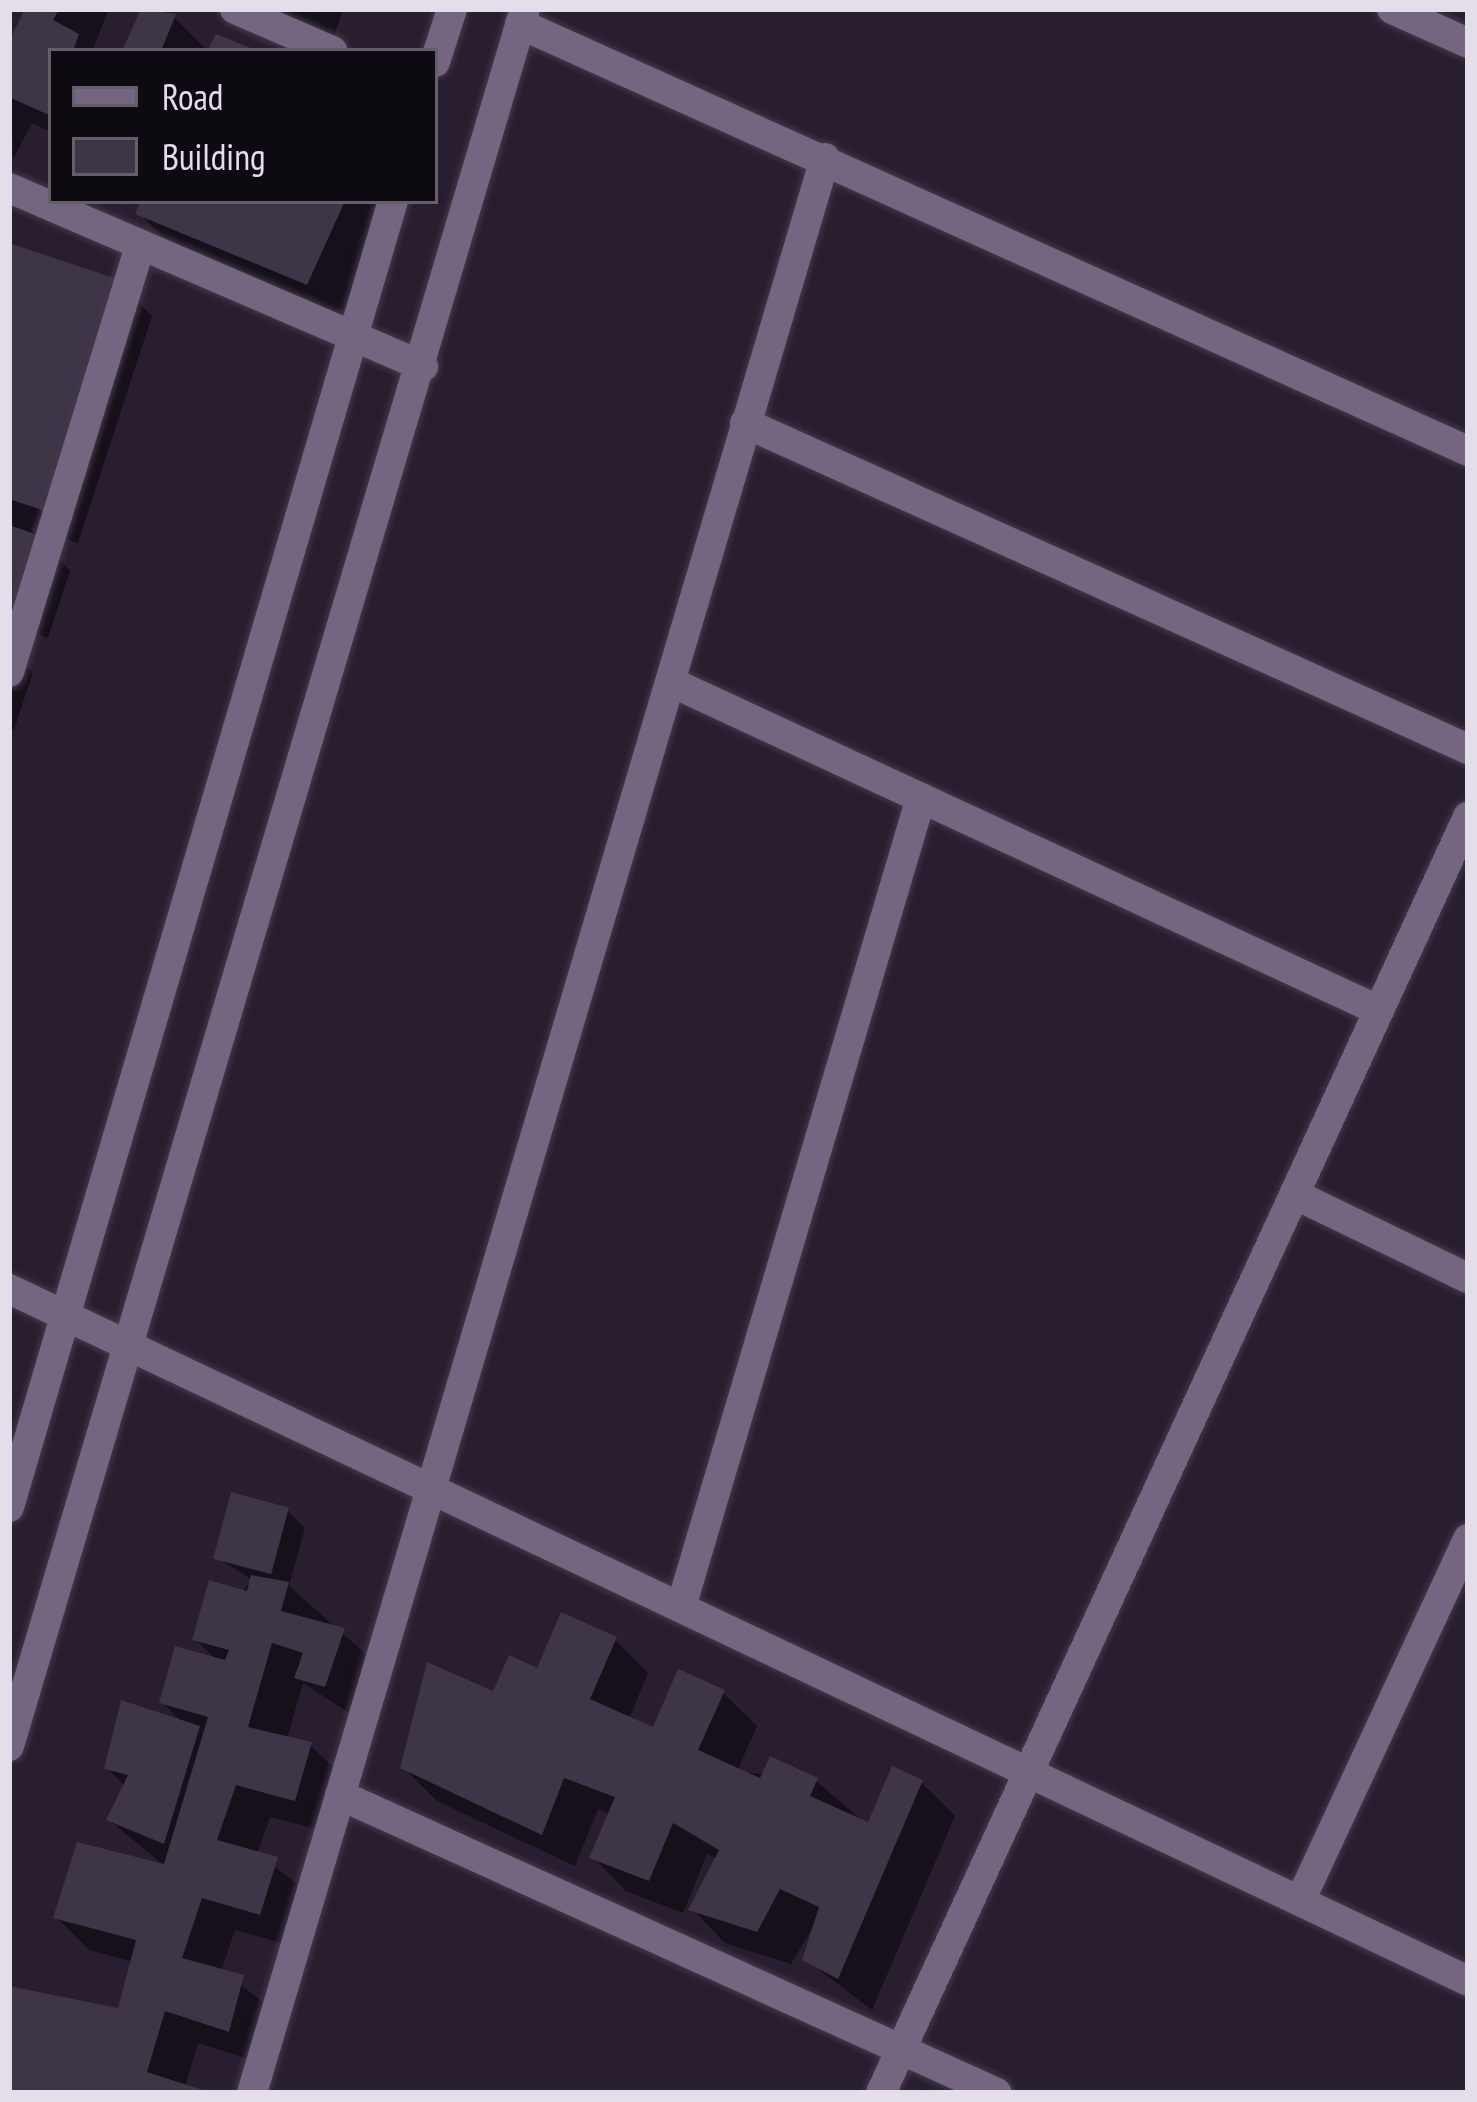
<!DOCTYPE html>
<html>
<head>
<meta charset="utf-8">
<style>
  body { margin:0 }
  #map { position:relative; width:1477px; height:2102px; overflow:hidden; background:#281e2f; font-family:"PT Sans Narrow",sans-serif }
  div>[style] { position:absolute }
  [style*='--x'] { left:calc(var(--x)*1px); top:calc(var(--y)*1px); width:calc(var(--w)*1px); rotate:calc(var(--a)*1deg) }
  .shadow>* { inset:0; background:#0007 }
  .building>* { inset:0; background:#3e3547; transform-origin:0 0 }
  .roads { filter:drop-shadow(0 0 3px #423949) drop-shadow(0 0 3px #423949) }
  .minor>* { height:30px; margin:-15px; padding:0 15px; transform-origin:15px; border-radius:15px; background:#746580 }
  span { translate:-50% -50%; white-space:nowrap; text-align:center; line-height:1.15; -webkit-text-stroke:9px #0e0a12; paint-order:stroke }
  .frame { position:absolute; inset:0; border:12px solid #e4deea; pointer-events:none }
  .legend { position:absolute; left:48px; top:48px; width:390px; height:156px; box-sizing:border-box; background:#0e0a12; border:3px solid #645f68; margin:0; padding:15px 21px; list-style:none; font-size:36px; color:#e4deea }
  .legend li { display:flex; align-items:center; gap:24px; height:60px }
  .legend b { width:60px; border:3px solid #645f68 }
</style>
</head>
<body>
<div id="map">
  <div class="shadow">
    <i style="clip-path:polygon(29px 9px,109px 9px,92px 51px,51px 51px,51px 132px,32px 123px,13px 159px,9px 44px)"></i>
    <i style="clip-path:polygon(144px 9px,174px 17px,208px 51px,126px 51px)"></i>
    <i style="clip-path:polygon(272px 9px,343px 9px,333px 40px)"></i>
    <i style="clip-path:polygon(144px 201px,392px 201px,341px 317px,172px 246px,139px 213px)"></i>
    <i style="clip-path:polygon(9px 247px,119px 283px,152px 316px,78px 543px,30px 527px,70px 571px,48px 638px,9px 625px)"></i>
    <i style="clip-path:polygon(9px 649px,33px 672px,14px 730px,9px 728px)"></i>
    <i style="clip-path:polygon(288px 1511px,305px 1528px,289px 1586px,377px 1664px,359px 1719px,303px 1683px,287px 1739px,310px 1745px,344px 1778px,328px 1832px,270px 1817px,257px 1854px,310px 1893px,294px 1946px,235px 1930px,221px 1971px,276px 2011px,262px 2063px,198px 2043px,185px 2087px,205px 2093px,9px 2093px,9px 1989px,120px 2011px,134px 1962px,89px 1950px,56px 1917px,166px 1867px,109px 1820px,126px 1787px,107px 1768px,184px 1724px,162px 1702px,217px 1661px,195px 1639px,253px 1580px,216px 1557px)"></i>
    <i style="clip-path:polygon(615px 1640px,648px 1673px,629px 1719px,655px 1731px,723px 1693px,757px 1726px,737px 1771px,816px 1781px,869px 1826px,921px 1782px,955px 1816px,872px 2010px,805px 1959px,818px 1919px,791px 1964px,725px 1943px,692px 1909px,717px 1860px,707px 1854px,683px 1913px,626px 1891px,593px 1857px,611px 1814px,598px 1809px,575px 1866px,437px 1801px,403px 1767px,495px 1695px)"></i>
  </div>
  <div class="building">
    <i style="clip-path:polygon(25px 9px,59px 9px,53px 20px,79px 34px,73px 51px,51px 51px,51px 116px,9px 97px,9px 41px)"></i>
    <i style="clip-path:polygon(141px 9px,176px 14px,161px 51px,122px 51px)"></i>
    <i style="clip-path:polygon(216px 34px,258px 51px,207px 51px)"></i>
    <i style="clip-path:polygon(141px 201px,345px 201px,307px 285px,135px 214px)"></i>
    <i style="clip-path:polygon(9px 243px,120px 280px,45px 511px,9px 499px)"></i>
    <i style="clip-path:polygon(9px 525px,38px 535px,15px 606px,9px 604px)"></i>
    <i style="left:231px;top:1492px;width:60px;height:69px;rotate:15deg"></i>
    <i style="clip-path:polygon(251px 1575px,289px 1582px,281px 1611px,345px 1628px,325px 1687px,294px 1678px,303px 1653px,272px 1643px,248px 1727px,312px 1742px,295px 1801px,236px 1785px,217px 1840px,278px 1857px,260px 1915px,202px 1898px,182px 1958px,244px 1975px,229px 2032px,165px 2011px,147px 2072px,212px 2093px,9px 2093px,9px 1986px,118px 2008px,136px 1940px,53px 1918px,77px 1842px,164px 1864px,208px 1717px,159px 1703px,175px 1646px,225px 1660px,229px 1650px,192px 1640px,209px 1580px,247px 1591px)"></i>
    <i style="clip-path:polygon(561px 1612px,617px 1637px,590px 1699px,653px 1727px,678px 1669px,725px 1690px,698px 1750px,760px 1778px,770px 1756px,818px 1778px,810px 1796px,868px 1822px,892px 1766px,923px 1780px,838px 1979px,802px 1960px,819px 1907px,780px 1889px,757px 1932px,688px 1910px,719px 1850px,673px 1823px,649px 1881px,589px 1858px,615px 1797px,564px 1778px,542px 1835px,400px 1768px,427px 1662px,493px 1691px,509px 1655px,537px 1668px)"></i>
    <i style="clip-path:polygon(121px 1700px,200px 1726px,164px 1844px,106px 1820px,128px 1775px,104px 1769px)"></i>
  </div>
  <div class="roads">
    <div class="minor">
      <i style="--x:235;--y:9;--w:106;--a:23.4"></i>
      <i style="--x:1392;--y:9;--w:83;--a:24.1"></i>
      <i style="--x:520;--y:24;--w:1040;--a:24.25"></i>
      <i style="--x:435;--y:62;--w:56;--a:-72.2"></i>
      <i style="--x:9;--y:188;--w:451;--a:23.3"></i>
      <i style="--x:745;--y:423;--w:793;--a:24.27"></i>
      <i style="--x:9;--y:672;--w:447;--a:-72.9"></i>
      <i style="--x:671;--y:682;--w:779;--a:24.89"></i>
      <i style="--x:1296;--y:1195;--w:191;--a:25.8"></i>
      <i style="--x:9;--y:1289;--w:1615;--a:25.37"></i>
      <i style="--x:9;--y:1507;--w:1361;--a:-73.62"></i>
      <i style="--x:681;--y:1607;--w:844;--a:-73.48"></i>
      <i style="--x:9;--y:1746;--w:1812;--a:-73.46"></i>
      <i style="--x:340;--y:1795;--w:721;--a:24.4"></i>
      <i style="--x:1301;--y:1899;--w:397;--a:-65.1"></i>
      <i style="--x:252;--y:2093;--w:2018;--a:-73.5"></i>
      <i style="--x:881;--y:2093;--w:1405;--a:-65.3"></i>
    </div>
  </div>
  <div class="frame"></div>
  <ul class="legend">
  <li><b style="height:15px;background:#746580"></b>Road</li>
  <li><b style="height:33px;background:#3e3547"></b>Building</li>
  </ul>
</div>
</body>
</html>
